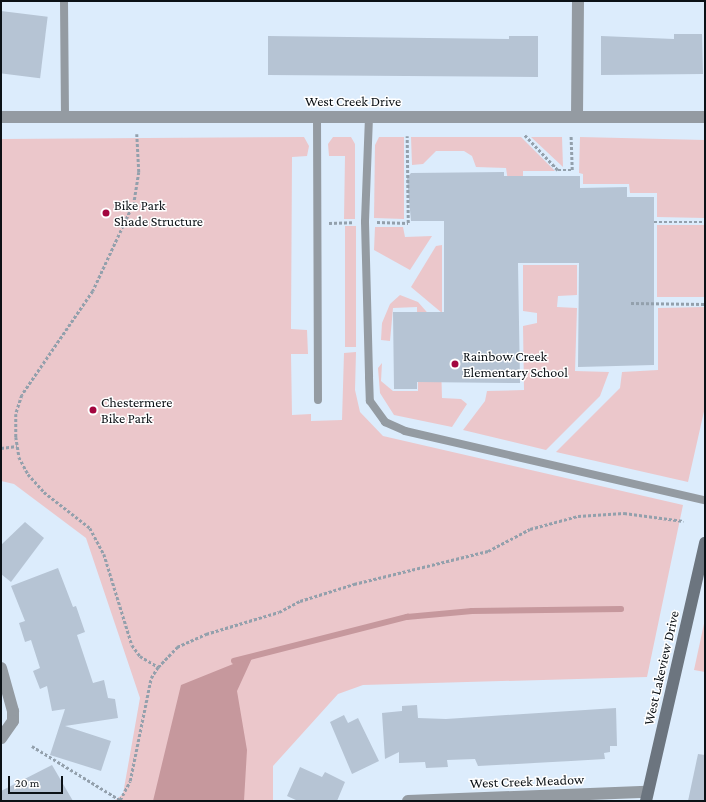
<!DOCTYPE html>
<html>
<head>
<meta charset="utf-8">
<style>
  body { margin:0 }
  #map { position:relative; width:706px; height:802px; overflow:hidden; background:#dcecfc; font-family:"Crimson Pro",serif }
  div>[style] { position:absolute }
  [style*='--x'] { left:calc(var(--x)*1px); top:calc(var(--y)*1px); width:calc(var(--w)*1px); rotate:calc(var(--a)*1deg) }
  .green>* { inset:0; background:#ebc7cb; transform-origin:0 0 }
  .water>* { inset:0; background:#c6989d }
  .stream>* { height:5.5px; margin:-2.75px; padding:0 2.75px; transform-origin:2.75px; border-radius:2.75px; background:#c6989d }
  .building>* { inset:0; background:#b6c4d4; transform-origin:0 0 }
  .path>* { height:2.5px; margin-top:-1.25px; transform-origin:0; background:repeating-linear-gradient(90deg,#93a0ac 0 3px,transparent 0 5px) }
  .lane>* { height:8px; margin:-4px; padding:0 4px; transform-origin:4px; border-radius:4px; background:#949ba2 }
  .street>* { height:12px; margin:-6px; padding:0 6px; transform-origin:6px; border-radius:6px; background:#949ba2 }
  .secondary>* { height:12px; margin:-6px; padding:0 6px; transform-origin:6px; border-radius:6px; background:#6c757f }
  .dots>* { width:11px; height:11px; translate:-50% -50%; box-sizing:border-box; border:2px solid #fff; border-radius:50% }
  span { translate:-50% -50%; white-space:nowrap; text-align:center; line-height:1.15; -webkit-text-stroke:3px #fff; paint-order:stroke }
  .street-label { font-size:14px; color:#0b1116 }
  .poi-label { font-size:14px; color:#0b1116 }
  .left { translate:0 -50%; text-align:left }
  .frame { position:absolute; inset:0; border:2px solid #0b1116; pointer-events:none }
  .scale { position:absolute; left:8px; top:776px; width:55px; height:18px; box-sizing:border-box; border:2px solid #0b1116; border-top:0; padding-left:5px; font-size:12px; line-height:14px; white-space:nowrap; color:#0b1116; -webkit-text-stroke:3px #fff; paint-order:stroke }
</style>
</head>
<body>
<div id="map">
  <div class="green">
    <i style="clip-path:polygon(304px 137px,309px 146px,307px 156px,292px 157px,291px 329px,307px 330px,308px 354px,291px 354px,292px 415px,311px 414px,311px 421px,342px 420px,344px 353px,356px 352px,355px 390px,360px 412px,383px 436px,683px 505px,647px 677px,363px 685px,338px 694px,273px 766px,273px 801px,114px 801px,123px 794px,140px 698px,86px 538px,14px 484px,1px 481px,1px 139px)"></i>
    <i style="clip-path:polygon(333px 137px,351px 137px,355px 144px,355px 219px,344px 219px,345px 156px,329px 156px,328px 144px)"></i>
    <i style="clip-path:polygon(379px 137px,404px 137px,404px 219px,374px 218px,375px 145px)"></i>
    <i style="clip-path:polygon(411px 137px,521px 137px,555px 171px,523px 171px,523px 181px,508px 181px,506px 168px,476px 167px,472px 156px,464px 151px,436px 151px,423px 164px,412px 165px)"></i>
    <i style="clip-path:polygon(531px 137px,562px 137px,563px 167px)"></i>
    <i style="clip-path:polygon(580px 137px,705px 140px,705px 218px,657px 217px,657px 193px,630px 193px,629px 184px,583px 184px,583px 174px,579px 173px)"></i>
    <i style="left:705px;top:225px;width:72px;height:48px;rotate:90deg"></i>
    <i style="left:356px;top:226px;width:121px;height:11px;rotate:90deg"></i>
    <i style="clip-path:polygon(375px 227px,403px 227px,405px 237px,432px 236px,410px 270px,374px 250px)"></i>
    <i style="clip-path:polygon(442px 245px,442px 313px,411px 287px,436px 246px)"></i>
    <i style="clip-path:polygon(523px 265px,577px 265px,577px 295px,558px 296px,557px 307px,577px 308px,575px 371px,609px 372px,600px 396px,546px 450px,463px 430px,485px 401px,487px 391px,524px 390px,523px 326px,537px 323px,537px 313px,523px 311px)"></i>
    <i style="clip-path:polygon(400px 295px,418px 302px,440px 327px,442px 398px,461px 399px,467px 404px,452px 427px,394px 415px,380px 393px,378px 368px,382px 363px,381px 381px,393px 391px,418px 391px,417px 307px,393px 308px,390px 341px,381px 340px,382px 323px,390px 304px)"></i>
    <i style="clip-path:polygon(705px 307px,705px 407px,688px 482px,556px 452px,620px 388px,622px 372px,658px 370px,658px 308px)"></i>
    <i style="clip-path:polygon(705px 619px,705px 672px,694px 670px)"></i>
  </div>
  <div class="water">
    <i style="clip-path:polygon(253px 656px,237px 691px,247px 750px,244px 801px,153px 801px,181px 685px)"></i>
  </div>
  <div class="stream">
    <i style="--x:234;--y:661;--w:179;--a:-14.3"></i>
    <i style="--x:407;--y:617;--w:65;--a:-5.3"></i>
    <i style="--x:472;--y:611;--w:149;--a:-0.8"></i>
  </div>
  <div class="building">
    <i style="left:1px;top:11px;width:47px;height:62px;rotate:7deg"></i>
    <i style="clip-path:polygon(674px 34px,702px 34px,703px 74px,601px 75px,601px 36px,674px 39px)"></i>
    <i style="clip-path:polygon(268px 36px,509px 39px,509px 36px,538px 36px,538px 77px,268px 75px)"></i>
    <i style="clip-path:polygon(504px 172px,504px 176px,580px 176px,580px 188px,627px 187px,627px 197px,654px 197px,654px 365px,578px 367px,579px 263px,518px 263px,520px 383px,417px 382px,417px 389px,394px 389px,393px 312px,444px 312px,444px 221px,411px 221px,407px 178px,411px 173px)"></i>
    <i style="clip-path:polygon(25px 522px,44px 538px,11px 582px,1px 574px,1px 545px)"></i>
    <i style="clip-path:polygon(58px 568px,73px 607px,76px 606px,85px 632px,77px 635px,93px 683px,104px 680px,108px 698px,115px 699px,118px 718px,65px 726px,111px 741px,101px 771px,50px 755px,65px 709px,52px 711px,47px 686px,40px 689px,33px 671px,40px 668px,31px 640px,25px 642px,19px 623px,25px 621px,11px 586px)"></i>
    <i style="clip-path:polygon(417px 705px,418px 718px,446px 719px,616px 708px,617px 746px,610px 746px,610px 752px,604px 753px,605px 759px,571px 761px,478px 766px,475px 759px,447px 760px,448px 767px,426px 768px,425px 762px,399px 763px,399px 752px,385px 759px,382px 713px,402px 711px,402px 706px)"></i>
    <i style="clip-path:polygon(344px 715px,348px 723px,358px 718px,379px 761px,352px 774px,330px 722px)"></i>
    <i style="clip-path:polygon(698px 754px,705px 755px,705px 801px,688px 801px)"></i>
    <i style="clip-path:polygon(52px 765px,73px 801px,1px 801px,1px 791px)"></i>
    <i style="clip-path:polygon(300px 767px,322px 777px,325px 772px,345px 782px,337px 801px,298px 801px,287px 796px)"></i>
  </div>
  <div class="path">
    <i style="--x:137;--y:134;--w:38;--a:87"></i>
    <i style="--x:139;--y:172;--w:31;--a:99"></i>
    <i style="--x:134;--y:203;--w:97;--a:115"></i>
    <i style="--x:93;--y:291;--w:126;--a:124.3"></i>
    <i style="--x:22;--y:395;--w:20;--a:108"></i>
    <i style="--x:16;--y:414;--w:23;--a:90"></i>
    <i style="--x:16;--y:437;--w:20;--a:81"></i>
    <i style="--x:19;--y:457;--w:19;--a:62"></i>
    <i style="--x:28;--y:474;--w:24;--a:48"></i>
    <i style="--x:44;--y:492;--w:58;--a:38"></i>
    <i style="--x:90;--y:528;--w:30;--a:62"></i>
    <i style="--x:104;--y:554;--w:95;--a:72.9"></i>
    <i style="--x:132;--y:645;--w:14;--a:54"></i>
    <i style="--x:140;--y:656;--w:21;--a:31"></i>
    <i style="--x:525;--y:135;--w:48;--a:46.7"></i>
    <i style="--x:558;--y:170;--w:14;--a:0"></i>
    <i style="--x:572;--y:170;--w:35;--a:-92"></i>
    <i style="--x:377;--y:222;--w:31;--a:2"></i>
    <i style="--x:408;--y:223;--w:87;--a:-90.7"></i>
    <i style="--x:654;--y:222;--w:51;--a:0"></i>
    <i style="--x:329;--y:223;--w:23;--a:-2"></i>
    <i style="--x:631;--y:303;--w:74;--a:0.8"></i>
    <i style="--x:1;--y:448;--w:16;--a:-7"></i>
    <i style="--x:32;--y:746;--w:103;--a:31.5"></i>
    <i style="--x:120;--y:800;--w:21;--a:-62"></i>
    <i style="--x:130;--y:781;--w:105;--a:-78.5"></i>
    <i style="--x:151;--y:678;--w:13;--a:-58"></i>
    <i style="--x:158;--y:667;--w:28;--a:-46"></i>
    <i style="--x:177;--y:647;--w:32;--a:-24"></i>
    <i style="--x:206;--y:634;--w:76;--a:-16.8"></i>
    <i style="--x:279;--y:612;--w:24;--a:-28"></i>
    <i style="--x:300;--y:601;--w:57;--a:-17.5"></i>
    <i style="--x:354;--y:584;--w:138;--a:-13.8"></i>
    <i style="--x:488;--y:551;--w:47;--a:-27.6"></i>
    <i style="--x:530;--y:529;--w:50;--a:-15.2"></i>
    <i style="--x:578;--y:516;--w:46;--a:-3.7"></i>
    <i style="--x:624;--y:513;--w:60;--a:7.7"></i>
  </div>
  <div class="lane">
    <i style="--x:64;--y:1;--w:118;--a:89.5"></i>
    <i style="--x:317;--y:116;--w:284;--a:89.8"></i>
    <i style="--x:369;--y:117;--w:105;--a:92.2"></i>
    <i style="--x:365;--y:222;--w:155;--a:88.5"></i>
    <i style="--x:369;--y:377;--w:24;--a:88"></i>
    <i style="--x:370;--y:401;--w:26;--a:54"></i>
    <i style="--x:385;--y:422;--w:22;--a:24"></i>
    <i style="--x:405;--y:431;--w:308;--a:13"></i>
  </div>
  <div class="street">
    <i style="--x:577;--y:116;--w:115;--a:-89.5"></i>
    <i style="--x:1;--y:117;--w:704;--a:0"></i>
    <i style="--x:1;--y:668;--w:45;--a:74.4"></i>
    <i style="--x:13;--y:711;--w:10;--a:90"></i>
    <i style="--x:13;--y:721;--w:21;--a:125"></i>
    <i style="--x:408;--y:801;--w:239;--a:-2.2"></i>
  </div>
  <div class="secondary">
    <i style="--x:646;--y:801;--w:265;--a:-77.1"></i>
  </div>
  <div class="dots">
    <i style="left:106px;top:213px;background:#a3063f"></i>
    <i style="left:455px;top:364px;background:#a3063f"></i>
    <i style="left:93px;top:410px;background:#a3063f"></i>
  </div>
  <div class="street-label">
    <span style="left:353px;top:101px">West Creek Drive</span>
    <span style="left:661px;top:668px;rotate:-77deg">West Lakeview Drive</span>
    <span style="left:527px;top:781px;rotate:-2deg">West Creek Meadow</span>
  </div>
  <div class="poi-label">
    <span class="left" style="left:114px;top:213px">Bike Park<br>Shade Structure</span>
    <span class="left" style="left:463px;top:364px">Rainbow Creek<br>Elementary School</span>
    <span class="left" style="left:101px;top:410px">Chestermere<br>Bike Park</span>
  </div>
  <div class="frame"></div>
  <div class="scale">20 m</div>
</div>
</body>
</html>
